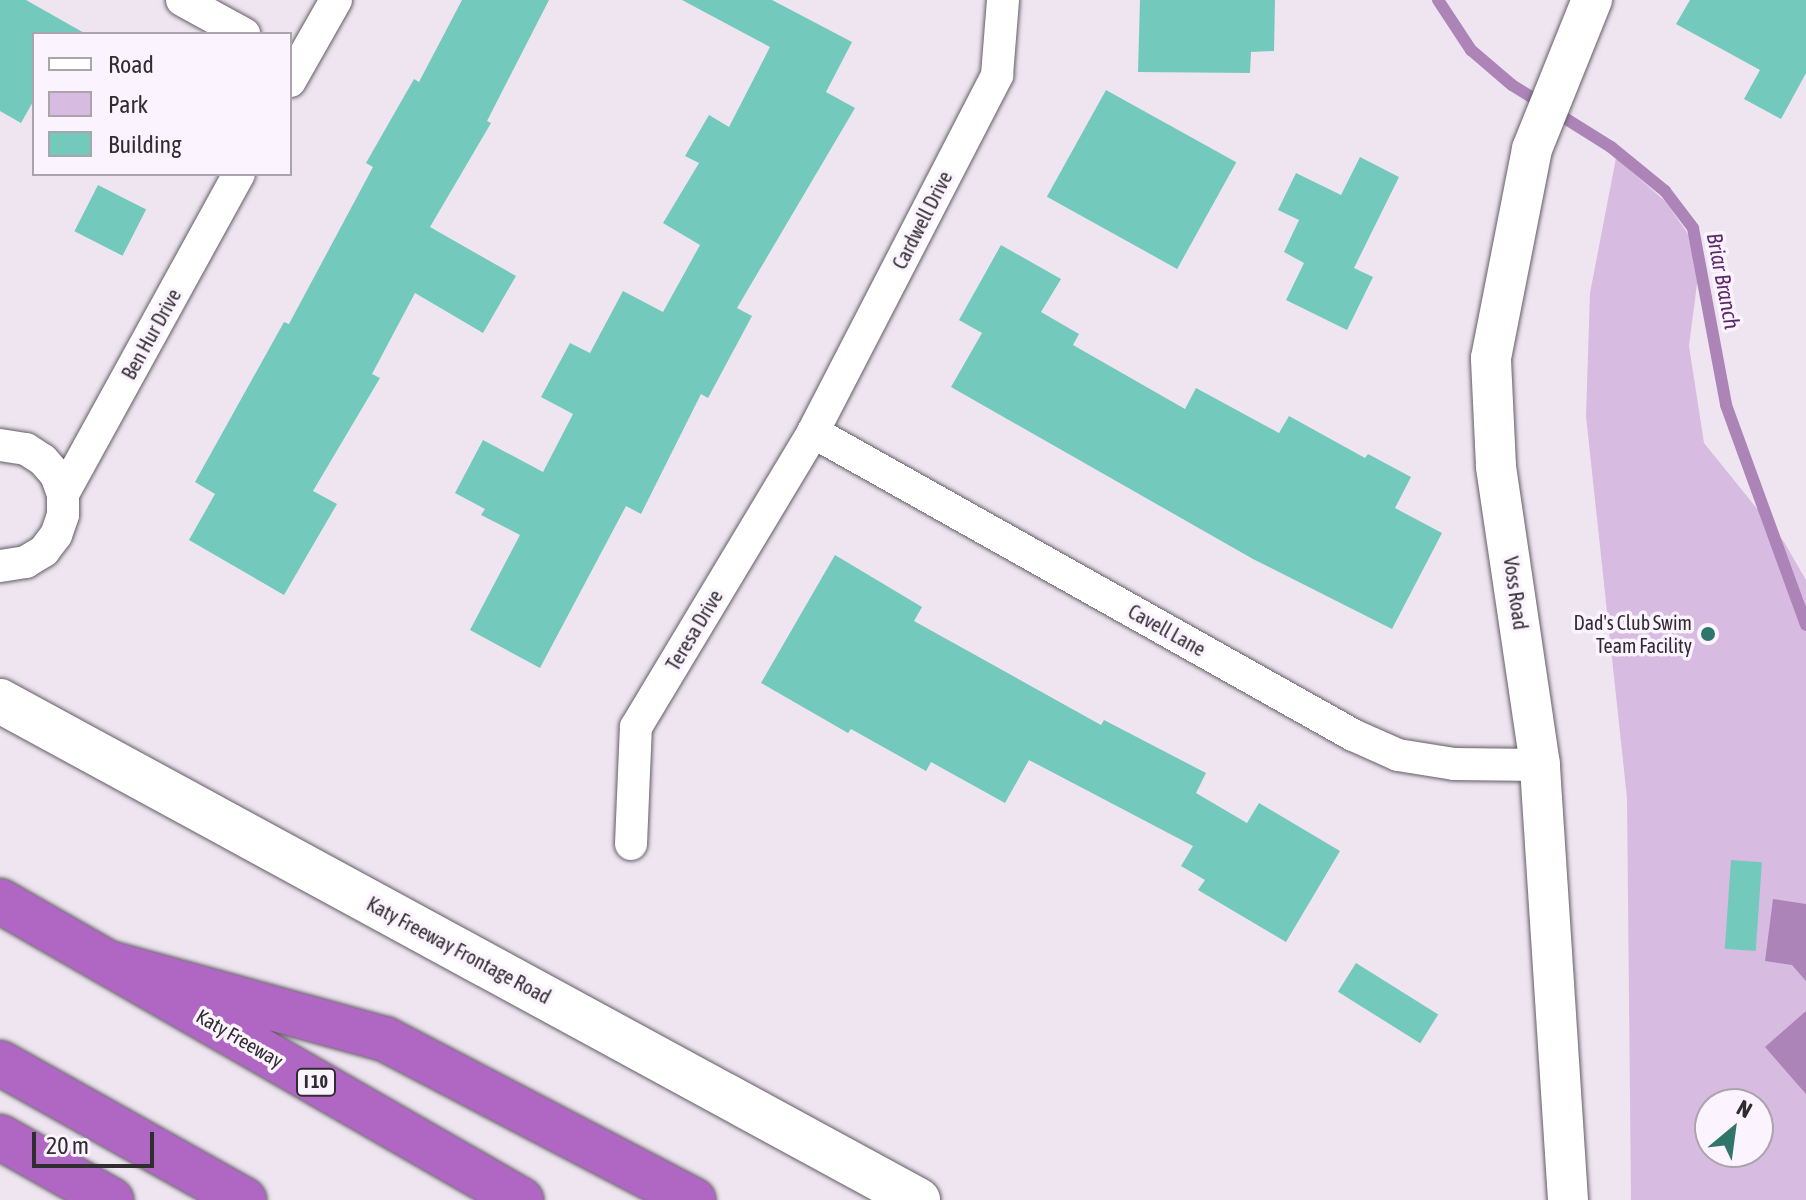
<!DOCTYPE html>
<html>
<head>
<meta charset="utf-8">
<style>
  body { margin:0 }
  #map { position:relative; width:1806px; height:1200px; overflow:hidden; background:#eee5f0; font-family:"Asap Condensed",sans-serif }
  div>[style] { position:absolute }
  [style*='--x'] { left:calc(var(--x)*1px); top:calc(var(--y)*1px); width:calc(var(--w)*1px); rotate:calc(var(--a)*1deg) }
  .green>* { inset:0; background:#d7bbe0 }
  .water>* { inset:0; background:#ad84b8 }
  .stream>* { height:12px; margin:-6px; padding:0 6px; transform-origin:6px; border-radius:6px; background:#ad84b8 }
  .building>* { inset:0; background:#73cabc; transform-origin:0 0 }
  .roads { filter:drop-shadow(0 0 2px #645d66) drop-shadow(0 0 2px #645d66) }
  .minor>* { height:32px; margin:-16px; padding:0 16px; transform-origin:16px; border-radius:16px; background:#fff }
  .tertiary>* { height:40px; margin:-20px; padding:0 20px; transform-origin:20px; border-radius:20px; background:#fff }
  .secondary>* { height:44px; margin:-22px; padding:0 22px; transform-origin:22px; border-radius:22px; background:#fff }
  .motorway>* { height:44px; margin:-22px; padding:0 22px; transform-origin:22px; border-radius:22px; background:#b067c4 }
  .dots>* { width:22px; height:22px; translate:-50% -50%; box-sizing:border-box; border:4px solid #fbf3fd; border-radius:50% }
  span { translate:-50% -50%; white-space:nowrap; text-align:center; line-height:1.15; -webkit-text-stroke:7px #fbf3fd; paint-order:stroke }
  .shield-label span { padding:2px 6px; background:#fbf3fd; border:2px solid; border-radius:6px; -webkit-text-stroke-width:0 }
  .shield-label { font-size:18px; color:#302d31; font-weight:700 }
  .street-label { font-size:20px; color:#302d31 }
  .poi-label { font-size:20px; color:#302d31 }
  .right { translate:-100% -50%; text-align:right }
  .water-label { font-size:22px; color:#5c296a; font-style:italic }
  .legend { position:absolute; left:32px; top:32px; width:260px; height:144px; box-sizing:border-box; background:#fbf3fd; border:2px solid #aaa4ab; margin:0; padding:10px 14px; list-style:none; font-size:24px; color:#302d31 }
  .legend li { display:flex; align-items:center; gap:16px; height:40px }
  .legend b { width:40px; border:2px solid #aaa4ab }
  .north { position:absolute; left:1694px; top:1088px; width:80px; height:80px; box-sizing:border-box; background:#fbf3fd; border:2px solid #aaa4ab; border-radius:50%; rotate:29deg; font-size:22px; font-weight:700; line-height:32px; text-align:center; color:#302d31 }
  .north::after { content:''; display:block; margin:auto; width:28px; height:36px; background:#2f756b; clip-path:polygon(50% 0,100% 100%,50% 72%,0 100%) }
  .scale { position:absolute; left:32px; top:1132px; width:122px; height:36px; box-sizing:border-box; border:4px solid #302d31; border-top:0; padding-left:10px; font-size:24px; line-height:28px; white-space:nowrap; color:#302d31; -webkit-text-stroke:6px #fbf3fd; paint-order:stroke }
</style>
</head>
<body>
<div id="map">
  <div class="green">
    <i style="clip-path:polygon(evenodd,1616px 158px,1666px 202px,1701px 253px,1689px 346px,1704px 443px,1784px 542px,1806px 580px,1806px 1200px,1631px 1200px,1627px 798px,1586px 416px,1590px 293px,1616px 158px,1710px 1104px,1758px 1104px,1758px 1152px,1710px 1152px,1710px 1104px)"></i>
  </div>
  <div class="water">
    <i style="clip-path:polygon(1773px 899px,1806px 904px,1806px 981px,1792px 965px,1765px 961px)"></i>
    <i style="clip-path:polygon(1806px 1011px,1806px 1094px,1765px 1047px)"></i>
  </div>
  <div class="stream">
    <i style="--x:1438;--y:0;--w:60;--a:56.6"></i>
    <i style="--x:1471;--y:50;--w:54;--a:40.5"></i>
    <i style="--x:1512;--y:85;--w:117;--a:32.1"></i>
    <i style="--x:1611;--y:147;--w:70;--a:39.2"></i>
    <i style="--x:1665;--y:191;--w:46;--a:52.9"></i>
    <i style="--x:1693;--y:228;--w:180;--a:79.4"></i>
    <i style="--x:1726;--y:405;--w:234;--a:70"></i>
  </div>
  <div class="building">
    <i style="clip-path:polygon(0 0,26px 0,86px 34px,34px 34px,34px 100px,21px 123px,0 111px)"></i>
    <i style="clip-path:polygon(462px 0,549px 0,487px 121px,491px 123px,430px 227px,516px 276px,483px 333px,415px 293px,372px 374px,380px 378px,313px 491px,337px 504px,284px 595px,189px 540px,215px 494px,195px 482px,284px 322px,289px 324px,373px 167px,366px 163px,414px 79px,419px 82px)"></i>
    <i style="clip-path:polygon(682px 0,772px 0,852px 42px,826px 92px,855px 108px,737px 308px,752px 316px,708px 398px,701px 394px,641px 514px,626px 506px,540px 668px,470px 630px,520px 535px,481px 515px,485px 509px,455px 493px,483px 440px,543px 472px,573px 414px,541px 397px,570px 343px,590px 353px,623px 291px,663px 312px,700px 245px,663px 223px,699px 163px,685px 156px,709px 115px,729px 127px,770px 47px)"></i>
    <i style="clip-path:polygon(1140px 0,1275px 0,1274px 51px,1251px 52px,1250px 73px,1138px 72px)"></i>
    <i style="clip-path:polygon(1690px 0,1806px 0,1806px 73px,1781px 119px,1744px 99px,1760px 70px,1676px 24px)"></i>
    <i style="left:1106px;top:90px;width:149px;height:122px;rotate:29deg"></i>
    <i style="clip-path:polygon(1360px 157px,1399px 177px,1354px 268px,1373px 277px,1347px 330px,1286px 300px,1304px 263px,1284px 252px,1299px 220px,1278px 210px,1296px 173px,1341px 195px)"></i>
    <i style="left:98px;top:185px;width:54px;height:52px;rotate:27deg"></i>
    <i style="clip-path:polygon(1001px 245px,1061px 279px,1041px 312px,1079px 334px,1073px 345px,1185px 409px,1196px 388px,1279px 433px,1289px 416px,1365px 458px,1368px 454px,1411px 477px,1395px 508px,1442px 533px,1392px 629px,1253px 559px,951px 387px,982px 333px,959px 320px)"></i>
    <i style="clip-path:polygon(835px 555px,922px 607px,914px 621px,1101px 725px,1104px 720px,1206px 773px,1196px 793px,1247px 823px,1259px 803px,1340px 851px,1286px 942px,1198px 890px,1205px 880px,1181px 866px,1193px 846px,1029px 760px,1005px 803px,931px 762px,926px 771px,851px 729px,848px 733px,761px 683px)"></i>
    <i style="left:1731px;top:860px;width:31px;height:89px;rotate:4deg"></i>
    <i style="left:1356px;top:963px;width:97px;height:34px;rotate:32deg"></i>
  </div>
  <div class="roads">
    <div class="minor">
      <i style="--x:182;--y:0;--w:71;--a:28.7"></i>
      <i style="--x:290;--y:81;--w:93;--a:-60.4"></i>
      <i style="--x:813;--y:432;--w:619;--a:29.3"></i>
      <i style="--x:1353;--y:735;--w:49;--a:24"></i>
      <i style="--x:1398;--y:755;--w:57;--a:9.1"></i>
      <i style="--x:1454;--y:764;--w:86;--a:0.7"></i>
      <i style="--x:0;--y:445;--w:26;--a:9"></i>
      <i style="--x:26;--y:449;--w:20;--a:33"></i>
      <i style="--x:43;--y:460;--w:20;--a:49"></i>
      <i style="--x:56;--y:475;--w:20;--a:70"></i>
      <i style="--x:63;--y:494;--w:21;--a:90"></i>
      <i style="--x:63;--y:515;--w:21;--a:109"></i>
      <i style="--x:56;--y:535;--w:20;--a:127"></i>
      <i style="--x:44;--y:551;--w:21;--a:149"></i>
      <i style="--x:26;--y:562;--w:26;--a:171"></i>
      <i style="--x:63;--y:494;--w:365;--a:-61.2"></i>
      <i style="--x:631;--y:844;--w:117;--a:-87.6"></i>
      <i style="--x:636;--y:727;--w:344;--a:-59"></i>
      <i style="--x:813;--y:432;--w:402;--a:-62.7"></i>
      <i style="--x:997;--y:75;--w:75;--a:-85.4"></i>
    </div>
    <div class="tertiary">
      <i style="--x:1568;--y:1200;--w:436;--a:-93.7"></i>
      <i style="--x:1540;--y:765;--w:302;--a:-98.4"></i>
      <i style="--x:1496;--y:466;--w:108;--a:-92.7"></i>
      <i style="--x:1491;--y:358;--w:213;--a:-78.9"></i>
      <i style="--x:1532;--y:149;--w:161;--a:-68.1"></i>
    </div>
    <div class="secondary">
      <i style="--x:0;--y:701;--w:1045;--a:28.53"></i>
    </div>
    <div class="motorway">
      <i style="--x:0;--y:901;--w:601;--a:29.85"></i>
      <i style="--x:112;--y:964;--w:283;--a:15.4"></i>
      <i style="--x:385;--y:1039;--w:348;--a:27.6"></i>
      <i style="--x:0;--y:1063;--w:280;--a:29.3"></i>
      <i style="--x:0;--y:1137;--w:128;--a:29.6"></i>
    </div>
  </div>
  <div class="dots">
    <i style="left:1708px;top:634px;background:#2f756b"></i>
  </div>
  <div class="shield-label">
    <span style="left:316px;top:1082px">I 10</span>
  </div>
  <div class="street-label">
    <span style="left:922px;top:220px;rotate:-63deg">Cardwell Drive</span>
    <span style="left:151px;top:334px;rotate:-61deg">Ben Hur Drive</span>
    <span style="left:1516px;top:593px;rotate:82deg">Voss Road</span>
    <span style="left:694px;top:630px;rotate:-59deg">Teresa Drive</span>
    <span style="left:1167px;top:630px;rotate:29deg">Cavell Lane</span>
    <span style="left:459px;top:950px;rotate:28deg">Katy Freeway Frontage Road</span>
    <span style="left:240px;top:1038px;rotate:30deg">Katy Freeway</span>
  </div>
  <div class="poi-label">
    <span class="right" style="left:1692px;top:634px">Dad's Club Swim<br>Team Facility</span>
  </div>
  <div class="water-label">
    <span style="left:1723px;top:281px;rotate:79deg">Briar Branch</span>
  </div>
  <ul class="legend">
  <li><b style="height:10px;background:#fff"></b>Road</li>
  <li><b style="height:22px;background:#d7bbe0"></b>Park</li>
  <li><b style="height:22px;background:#73cabc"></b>Building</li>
  </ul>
  <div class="north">N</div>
  <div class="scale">20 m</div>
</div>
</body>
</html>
